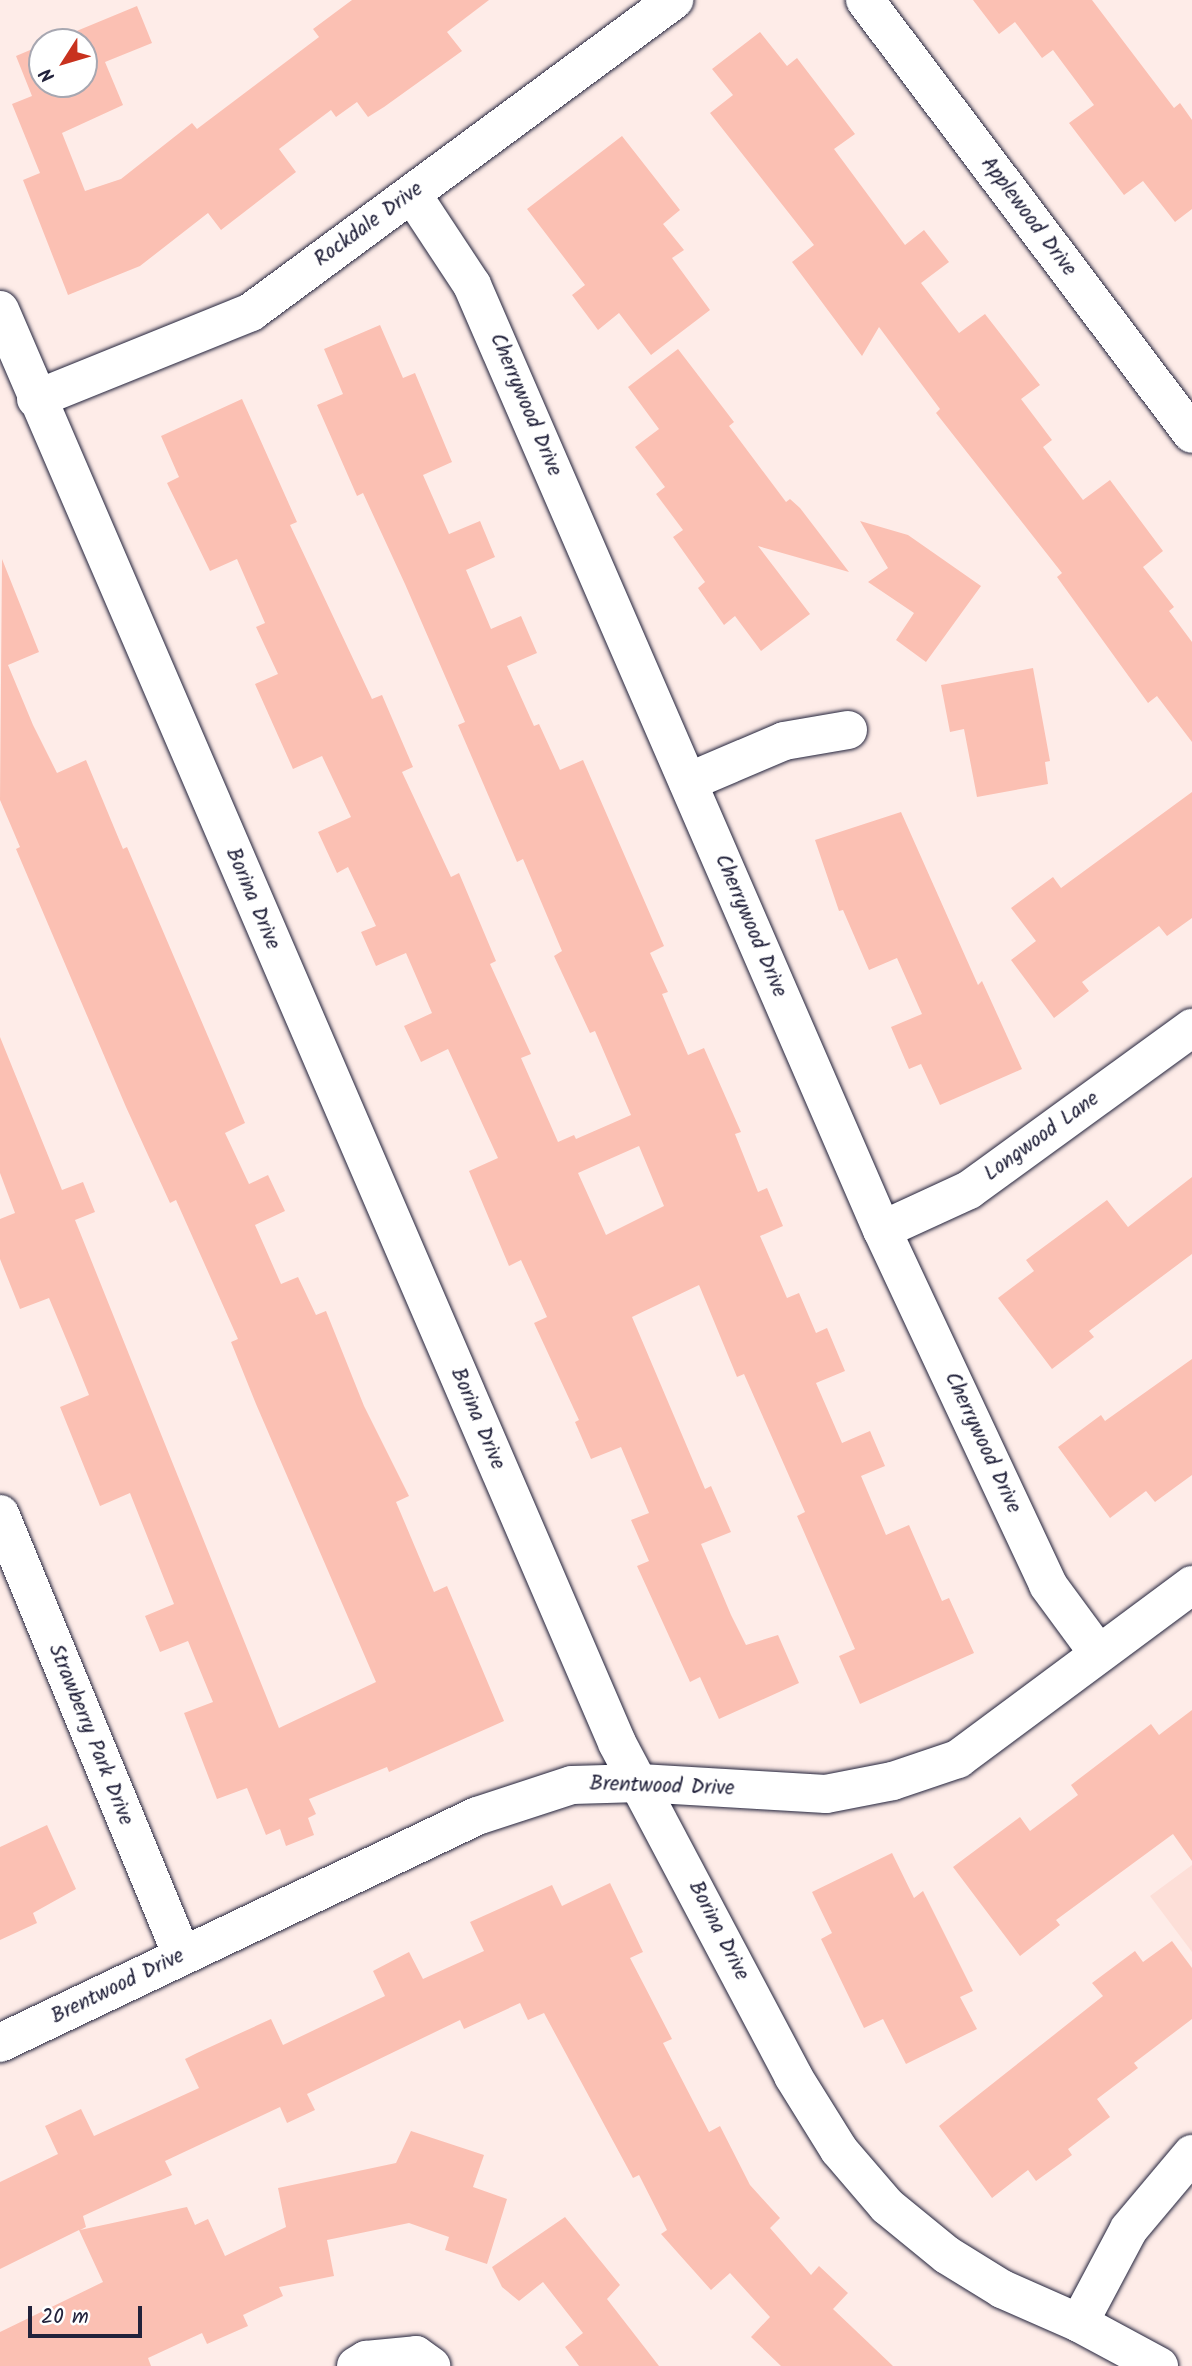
<!DOCTYPE html>
<html>
<head>
<meta charset="utf-8">
<style>
  body { margin:0 }
  #map { position:relative; width:1192px; height:2366px; overflow:hidden; background:#feece8; font-family:Kalam,sans-serif }
  div>[style] { position:absolute }
  [style*='--x'] { left:calc(var(--x)*1px); top:calc(var(--y)*1px); width:calc(var(--w)*1px); rotate:calc(var(--a)*1deg) }
  .built>* { inset:0; background:#fddfd8 }
  .building>* { inset:0; background:#fbc0b3 }
  .roads { filter:drop-shadow(0 0 2px #22223b) drop-shadow(0 0 2px #22223b) }
  .street>* { height:38px; margin:-19px; padding:0 19px; transform-origin:19px; border-radius:19px; background:#fff }
  span { translate:-50% -50%; white-space:nowrap; text-align:center; line-height:1.15; -webkit-text-stroke:5px #fff; paint-order:stroke }
  .street-label { font-size:21px; color:#22223b }
  .north { position:absolute; left:28px; top:28px; width:70px; height:70px; box-sizing:border-box; background:#fff; border:2px solid #a7a7b1; border-radius:50%; rotate:233deg; font-size:19px; font-weight:700; line-height:28px; text-align:center; color:#22223b }
  .north::after { content:''; display:block; margin:auto; width:24px; height:32px; background:#c8321e; clip-path:polygon(50% 0,100% 100%,50% 72%,0 100%) }
  .scale { position:absolute; left:28px; top:2306px; width:114px; height:32px; box-sizing:border-box; border:4px solid #22223b; border-top:0; padding-left:9px; font-size:21px; line-height:24px; white-space:nowrap; color:#22223b; -webkit-text-stroke:5px #fff; paint-order:stroke }
</style>
</head>
<body>
<div id="map">
  <div class="built">
    <i style="clip-path:polygon(1192px 1865px,1192px 1952px,1150px 1896px)"></i>
  </div>
  <div class="building">
    <i style="clip-path:polygon(352px 0,489px 0,447px 32px,462px 51px,384px 107px,368px 117px,357px 102px,336px 117px,331px 110px,279px 149px,296px 172px,221px 230px,208px 213px,140px 266px,68px 295px,23px 180px,40px 173px,12px 104px,32px 96px,16px 56px,42px 45px,42px 84px,84px 84px,84px 42px,50px 42px,137px 6px,152px 43px,105px 62px,123px 105px,62px 133px,85px 191px,121px 179px,192px 123px,197px 129px,319px 37px,313px 29px)"></i>
    <i style="clip-path:polygon(973px 0,1092px 0,1174px 108px,1180px 103px,1192px 120px,1192px 209px,1175px 222px,1143px 181px,1124px 195px,1069px 123px,1094px 105px,1053px 50px,1042px 58px,1015px 22px,999px 34px)"></i>
    <i style="clip-path:polygon(760px 32px,787px 66px,797px 58px,855px 134px,834px 149px,905px 245px,924px 230px,949px 262px,921px 283px,959px 333px,985px 314px,1040px 385px,1021px 399px,1052px 440px,1043px 447px,1083px 500px,1110px 480px,1163px 551px,1143px 567px,1174px 607px,1169px 611px,1192px 642px,1192px 742px,1157px 696px,1148px 703px,1057px 577px,1062px 573px,936px 413px,940px 409px,879px 327px,862px 356px,792px 262px,814px 245px,710px 113px,733px 95px,712px 69px)"></i>
    <i style="clip-path:polygon(622px 136px,680px 210px,663px 224px,684px 250px,672px 258px,710px 310px,651px 355px,619px 313px,598px 330px,572px 295px,585px 285px,527px 209px)"></i>
    <i style="clip-path:polygon(evenodd,380px 325px,403px 378px,415px 373px,452px 462px,423px 475px,449px 534px,480px 521px,495px 557px,466px 570px,491px 629px,521px 616px,537px 653px,507px 666px,534px 726px,539px 724px,560px 770px,583px 760px,664px 946px,650px 953px,668px 992px,662px 994px,688px 1055px,704px 1048px,741px 1132px,735px 1134px,758px 1192px,767px 1188px,783px 1226px,760px 1236px,787px 1298px,799px 1293px,816px 1333px,827px 1328px,845px 1371px,816px 1383px,842px 1443px,870px 1431px,885px 1466px,861px 1476px,886px 1535px,909px 1525px,942px 1601px,949px 1598px,974px 1653px,860px 1704px,839px 1656px,855px 1649px,797px 1516px,805px 1512px,744px 1374px,737px 1377px,699px 1285px,632px 1317px,705px 1489px,711px 1486px,731px 1532px,701px 1544px,731px 1615px,746px 1645px,778px 1635px,799px 1683px,719px 1719px,700px 1677px,690px 1682px,637px 1566px,649px 1561px,631px 1520px,649px 1513px,621px 1447px,591px 1459px,575px 1422px,579px 1420px,534px 1323px,547px 1317px,521px 1260px,509px 1266px,469px 1171px,498px 1158px,448px 1049px,421px 1062px,404px 1026px,432px 1013px,406px 953px,376px 966px,361px 932px,376px 926px,348px 867px,337px 873px,318px 832px,351px 817px,322px 756px,293px 769px,255px 684px,278px 674px,256px 627px,265px 623px,237px 559px,210px 571px,167px 483px,179px 477px,161px 436px,242px 399px,297px 522px,290px 525px,372px 699px,382px 695px,413px 767px,402px 772px,451px 877px,459px 873px,496px 961px,490px 964px,531px 1054px,521px 1058px,558px 1142px,574px 1135px,576px 1139px,631px 1115px,595px 1031px,590px 1033px,554px 956px,562px 951px,523px 859px,517px 862px,458px 725px,465px 722px,405px 584px,363px 493px,357px 496px,317px 405px,343px 394px,324px 349px,380px 325px,639px 1146px,664px 1206px,606px 1235px,578px 1173px,639px 1146px)"></i>
    <i style="clip-path:polygon(678px 349px,734px 422px,729px 426px,786px 502px,790px 499px,800px 508px,849px 572px,758px 546px,810px 614px,761px 651px,735px 616px,724px 625px,698px 588px,705px 582px,673px 537px,683px 530px,656px 494px,665px 487px,635px 447px,659px 429px,628px 387px)"></i>
    <i style="clip-path:polygon(860px 521px,908px 535px,981px 586px,926px 662px,896px 640px,914px 613px,868px 582px,888px 568px)"></i>
    <i style="clip-path:polygon(2px 559px,39px 652px,8px 665px,33px 725px,57px 773px,86px 760px,123px 849px,127px 847px,245px 1123px,225px 1133px,249px 1184px,268px 1175px,285px 1211px,255px 1225px,281px 1284px,298px 1277px,316px 1315px,326px 1311px,364px 1406px,409px 1496px,396px 1502px,434px 1592px,447px 1586px,504px 1721px,389px 1772px,387px 1767px,309px 1799px,316px 1814px,308px 1818px,314px 1835px,286px 1846px,280px 1829px,266px 1835px,247px 1788px,217px 1799px,184px 1713px,213px 1702px,188px 1641px,160px 1652px,145px 1616px,174px 1604px,155px 1556px,130px 1493px,100px 1506px,60px 1407px,89px 1395px,75px 1360px,49px 1298px,20px 1309px,0 1259px,0 1219px,15px 1213px,0 1173px,0 1037px,62px 1190px,83px 1182px,95px 1212px,75px 1220px,279px 1728px,376px 1682px,256px 1404px,231px 1342px,238px 1339px,176px 1200px,170px 1203px,126px 1107px,16px 849px,20px 847px,0 800px)"></i>
    <i style="clip-path:polygon(1033px 668px,1050px 761px,1045px 762px,1048px 784px,977px 797px,964px 729px,950px 732px,941px 685px)"></i>
    <i style="clip-path:polygon(1192px 792px,1192px 918px,1167px 936px,1159px 926px,1082px 982px,1089px 991px,1054px 1018px,1011px 960px,1036px 941px,1011px 908px,1053px 877px,1061px 888px)"></i>
    <i style="clip-path:polygon(901px 812px,978px 985px,982px 981px,1022px 1069px,940px 1105px,921px 1064px,909px 1069px,891px 1027px,922px 1014px,897px 958px,869px 970px,843px 910px,839px 911px,815px 840px)"></i>
    <i style="clip-path:polygon(1192px 1177px,1192px 1254px,1089px 1331px,1094px 1337px,1052px 1369px,998px 1298px,1034px 1271px,1026px 1260px,1107px 1200px,1128px 1227px)"></i>
    <i style="clip-path:polygon(1192px 1359px,1192px 1475px,1155px 1502px,1146px 1491px,1110px 1518px,1058px 1447px,1101px 1415px,1105px 1421px)"></i>
    <i style="clip-path:polygon(1192px 1710px,1192px 1861px,1173px 1834px,1056px 1920px,1060px 1925px,1020px 1956px,953px 1867px,1020px 1817px,1030px 1831px,1078px 1795px,1071px 1785px,1151px 1724px,1159px 1735px)"></i>
    <i style="clip-path:polygon(47px 1825px,76px 1889px,33px 1913px,37px 1923px,0 1940px,0 1847px)"></i>
    <i style="clip-path:polygon(892px 1853px,914px 1898px,923px 1891px,973px 1991px,960px 1997px,977px 2029px,906px 2064px,883px 2019px,864px 2028px,821px 1939px,832px 1933px,812px 1892px)"></i>
    <i style="clip-path:polygon(610px 1883px,643px 1952px,630px 1958px,672px 2039px,663px 2043px,709px 2132px,720px 2126px,750px 2185px,780px 2218px,770px 2228px,811px 2275px,819px 2266px,848px 2293px,833px 2309px,893px 2366px,781px 2366px,751px 2337px,770px 2317px,730px 2273px,711px 2290px,661px 2234px,667px 2230px,639px 2175px,633px 2178px,544px 2013px,528px 2020px,520px 2003px,464px 2029px,460px 2020px,307px 2094px,315px 2110px,287px 2123px,280px 2107px,165px 2161px,172px 2175px,83px 2216px,86px 2227px,80px 2230px,187px 2207px,195px 2225px,208px 2219px,225px 2256px,286px 2227px,278px 2188px,396px 2163px,411px 2131px,484px 2155px,473px 2187px,507px 2199px,487px 2264px,445px 2250px,449px 2237px,409px 2223px,327px 2240px,334px 2276px,279px 2287px,283px 2296px,243px 2315px,248px 2326px,207px 2344px,202px 2333px,148px 2358px,151px 2366px,0 2366px,0 2332px,103px 2282px,79px 2230px,0 2269px,0 2182px,58px 2154px,45px 2126px,81px 2109px,94px 2136px,199px 2088px,185px 2059px,197px 2053px,271px 2019px,283px 2045px,385px 1996px,373px 1971px,409px 1952px,423px 1979px,484px 1951px,470px 1922px,552px 1885px,562px 1906px)"></i>
    <i style="clip-path:polygon(1172px 1941px,1192px 1968px,1192px 2019px,1134px 2063px,1138px 2068px,1097px 2099px,1110px 2117px,1068px 2149px,1072px 2155px,1036px 2181px,1028px 2170px,992px 2198px,939px 2126px,1103px 1996px,1092px 1983px,1135px 1951px,1143px 1962px)"></i>
    <i style="clip-path:polygon(565px 2217px,620px 2285px,607px 2299px,659px 2366px,579px 2366px,565px 2347px,583px 2333px,543px 2282px,519px 2301px,502px 2287px,492px 2267px)"></i>
  </div>
  <div class="roads">
    <div class="street">
      <i style="--x:865;--y:0;--w:543;--a:53"></i>
      <i style="--x:412;--y:194;--w:109;--a:56.6"></i>
      <i style="--x:472;--y:285;--w:1030;--a:66.55"></i>
      <i style="--x:882;--y:1230;--w:392;--a:64.9"></i>
      <i style="--x:1048;--y:1585;--w:84;--a:53.7"></i>
      <i style="--x:0;--y:310;--w:1560;--a:66.7"></i>
      <i style="--x:617;--y:1743;--w:377;--a:62.1"></i>
      <i style="--x:793;--y:2076;--w:87;--a:58.1"></i>
      <i style="--x:839;--y:2150;--w:74;--a:49.4"></i>
      <i style="--x:887;--y:2206;--w:77;--a:39.2"></i>
      <i style="--x:947;--y:2255;--w:65;--a:31.7"></i>
      <i style="--x:1002;--y:2289;--w:84;--a:23.8"></i>
      <i style="--x:1079;--y:2323;--w:91;--a:28.3"></i>
      <i style="--x:36;--y:399;--w:232;--a:-22"></i>
      <i style="--x:251;--y:312;--w:526;--a:-36.41"></i>
      <i style="--x:688;--y:782;--w:104;--a:-23.1"></i>
      <i style="--x:784;--y:741;--w:65;--a:-9.8"></i>
      <i style="--x:882;--y:1230;--w:96;--a:-24.7"></i>
      <i style="--x:969;--y:1190;--w:276;--a:-36"></i>
      <i style="--x:0;--y:1514;--w:478;--a:67.6"></i>
      <i style="--x:0;--y:2043;--w:528;--a:-25.45"></i>
      <i style="--x:477;--y:1816;--w:100;--a:-18.1"></i>
      <i style="--x:572;--y:1785;--w:68;--a:-1.7"></i>
      <i style="--x:640;--y:1783;--w:186;--a:3.4"></i>
      <i style="--x:826;--y:1794;--w:68;--a:-11"></i>
      <i style="--x:893;--y:1781;--w:69;--a:-18.7"></i>
      <i style="--x:958;--y:1759;--w:292;--a:-36.6"></i>
      <i style="--x:1079;--y:2323;--w:106;--a:-62"></i>
      <i style="--x:1129;--y:2229;--w:98;--a:-50"></i>
      <i style="--x:356;--y:2366;--w:12;--a:-31"></i>
      <i style="--x:366;--y:2360;--w:50;--a:-5.7"></i>
      <i style="--x:416;--y:2355;--w:19;--a:36"></i>
    </div>
  </div>
  <div class="street-label">
    <span style="left:1028px;top:217px;rotate:53deg">Applewood Drive</span>
    <span style="left:369px;top:225px;rotate:-36deg">Rockdale Drive</span>
    <span style="left:525px;top:405px;rotate:67deg">Cherrywood Drive</span>
    <span style="left:252px;top:899px;rotate:67deg">Borina Drive</span>
    <span style="left:750px;top:926px;rotate:67deg">Cherrywood Drive</span>
    <span style="left:1042px;top:1137px;rotate:-36deg">Longwood Lane</span>
    <span style="left:477px;top:1419px;rotate:67deg">Borina Drive</span>
    <span style="left:982px;top:1443px;rotate:65deg">Cherrywood Drive</span>
    <span style="left:90px;top:1735px;rotate:68deg">Strawberry Park Drive</span>
    <span style="left:662px;top:1787px;rotate:2deg">Brentwood Drive</span>
    <span style="left:718px;top:1931px;rotate:63deg">Borina Drive</span>
    <span style="left:118px;top:1987px;rotate:-26deg">Brentwood Drive</span>
  </div>
  <div class="north">N</div>
  <div class="scale">20 m</div>
</div>
</body>
</html>
